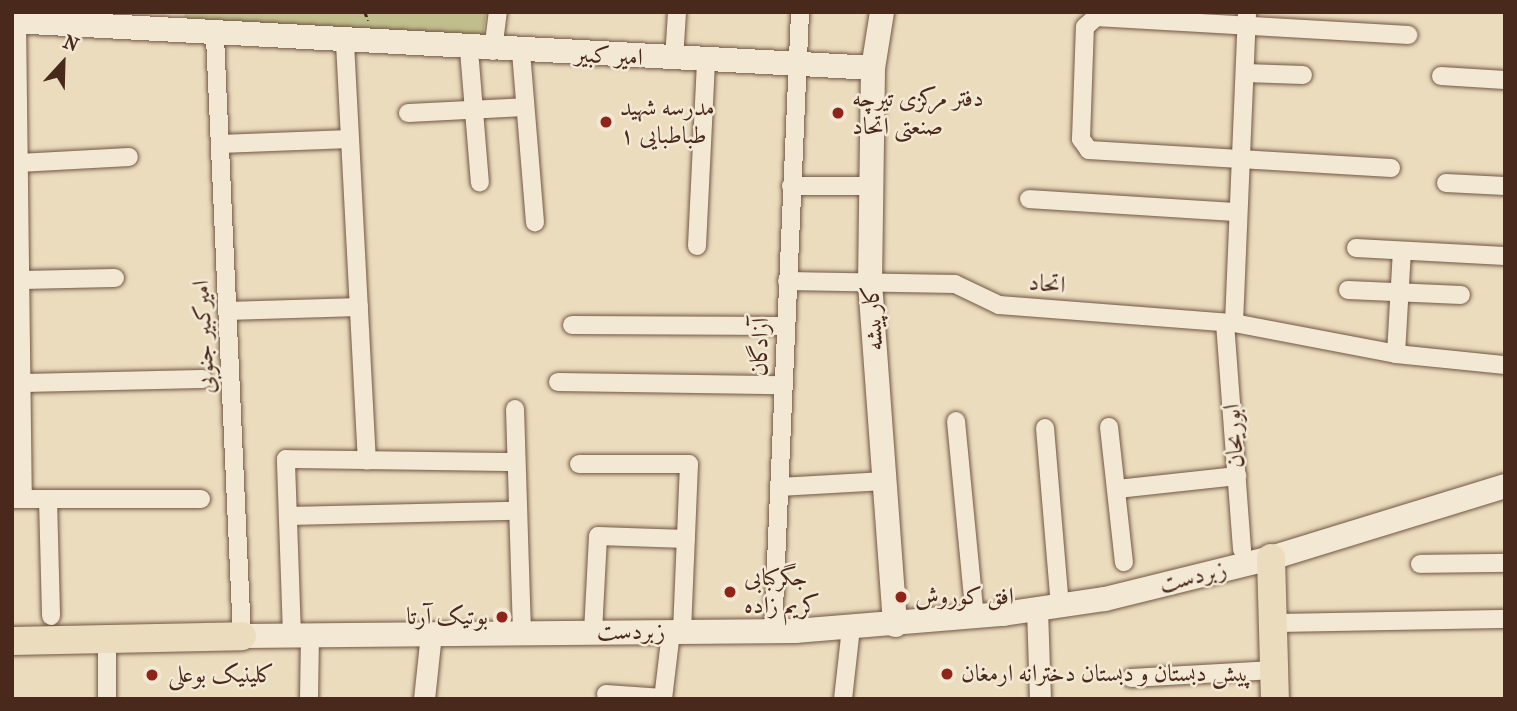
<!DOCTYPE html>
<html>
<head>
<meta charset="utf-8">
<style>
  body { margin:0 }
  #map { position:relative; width:1517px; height:711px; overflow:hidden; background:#ebdcbd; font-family:"IM FELL French Canon",Amiri,serif }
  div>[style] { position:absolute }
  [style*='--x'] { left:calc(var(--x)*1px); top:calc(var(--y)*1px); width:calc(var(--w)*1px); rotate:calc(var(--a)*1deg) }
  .green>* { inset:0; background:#c0be8c }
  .path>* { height:2.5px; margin-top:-1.25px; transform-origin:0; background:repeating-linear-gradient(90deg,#49291c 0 5px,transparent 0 8.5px) }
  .roads { filter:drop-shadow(0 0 2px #725644) drop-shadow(0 0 2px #725644) }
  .minor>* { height:18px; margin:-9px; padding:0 9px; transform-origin:9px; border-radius:9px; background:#f2e8d4 }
  .tertiary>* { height:21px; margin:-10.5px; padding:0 10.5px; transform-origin:10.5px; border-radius:10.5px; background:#f2e8d4 }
  .secondary>* { height:24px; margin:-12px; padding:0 12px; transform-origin:12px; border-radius:12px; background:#f2e8d4 }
  .primary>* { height:28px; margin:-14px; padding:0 14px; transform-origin:14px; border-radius:14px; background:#ebdcbd }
  .dots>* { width:19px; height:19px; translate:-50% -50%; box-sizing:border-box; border:4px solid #f2e8d4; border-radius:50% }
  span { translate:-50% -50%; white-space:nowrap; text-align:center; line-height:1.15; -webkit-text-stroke:5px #f2e8d4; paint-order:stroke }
  .street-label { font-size:24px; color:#49291c }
  .poi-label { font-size:24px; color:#49291c }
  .left { translate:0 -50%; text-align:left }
  .right { translate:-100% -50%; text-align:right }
  .frame { position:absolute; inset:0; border:14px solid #49291c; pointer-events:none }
  .north { position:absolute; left:28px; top:28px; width:70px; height:70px; -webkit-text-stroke:5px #f2e8d4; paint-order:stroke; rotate:22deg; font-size:19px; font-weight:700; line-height:28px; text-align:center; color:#49291c }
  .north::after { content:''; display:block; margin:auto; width:24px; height:32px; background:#49291c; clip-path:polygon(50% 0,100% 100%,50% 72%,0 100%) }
</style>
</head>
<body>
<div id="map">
  <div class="green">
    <i style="clip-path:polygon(185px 12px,486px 12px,483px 37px,184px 20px)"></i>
  </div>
  <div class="path">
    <i style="--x:365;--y:12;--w:9;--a:69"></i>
  </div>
  <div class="roads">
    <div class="minor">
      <i style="--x:17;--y:21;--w:478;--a:89.3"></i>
      <i style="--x:215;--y:37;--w:600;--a:87.42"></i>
      <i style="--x:345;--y:43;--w:418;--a:87"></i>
      <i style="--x:469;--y:50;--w:133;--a:85.3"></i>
      <i style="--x:493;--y:51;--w:39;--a:-83"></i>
      <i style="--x:521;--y:52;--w:171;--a:85.3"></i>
      <i style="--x:674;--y:59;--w:47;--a:-86.3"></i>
      <i style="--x:1245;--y:73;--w:58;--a:2"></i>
      <i style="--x:1441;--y:76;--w:64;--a:3.6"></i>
      <i style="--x:408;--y:113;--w:117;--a:-2.9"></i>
      <i style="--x:220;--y:144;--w:130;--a:-2.2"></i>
      <i style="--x:19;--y:163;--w:110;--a:-3.1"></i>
      <i style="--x:1391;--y:168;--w:303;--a:-176.6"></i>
      <i style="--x:1089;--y:150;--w:14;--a:-126"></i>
      <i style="--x:1081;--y:139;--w:112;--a:-88"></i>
      <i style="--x:1085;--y:27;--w:15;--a:-42"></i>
      <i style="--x:1096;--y:17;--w:313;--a:3.3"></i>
      <i style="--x:1446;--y:183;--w:59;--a:2.9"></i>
      <i style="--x:791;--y:186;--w:80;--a:0"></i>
      <i style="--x:1029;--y:199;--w:209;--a:3.6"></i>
      <i style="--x:697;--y:246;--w:185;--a:-87.2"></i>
      <i style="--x:1356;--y:248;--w:149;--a:3.1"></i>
      <i style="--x:20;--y:280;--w:95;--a:-1.2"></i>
      <i style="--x:787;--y:281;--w:168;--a:1"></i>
      <i style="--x:955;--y:284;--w:49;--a:25.5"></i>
      <i style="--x:999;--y:305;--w:236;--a:4.4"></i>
      <i style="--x:1234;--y:323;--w:165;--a:10.8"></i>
      <i style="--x:1396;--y:354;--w:110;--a:5.8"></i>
      <i style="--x:1348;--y:290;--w:113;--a:2.5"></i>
      <i style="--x:227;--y:311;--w:132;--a:-1.7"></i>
      <i style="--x:1225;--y:323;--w:227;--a:85.7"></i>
      <i style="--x:1234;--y:323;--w:311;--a:-87.6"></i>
      <i style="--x:572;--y:325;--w:214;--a:0.3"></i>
      <i style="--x:1396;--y:354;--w:103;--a:-86.7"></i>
      <i style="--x:558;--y:382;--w:225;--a:0.8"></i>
      <i style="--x:22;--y:383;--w:181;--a:-1.3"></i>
      <i style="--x:515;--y:409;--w:224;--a:88.2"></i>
      <i style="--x:956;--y:421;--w:197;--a:84.5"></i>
      <i style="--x:1109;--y:427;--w:136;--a:83.7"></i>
      <i style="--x:1045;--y:428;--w:179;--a:85.2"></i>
      <i style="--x:579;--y:464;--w:110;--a:0"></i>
      <i style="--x:689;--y:464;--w:168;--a:92.4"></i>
      <i style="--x:779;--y:487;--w:106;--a:-3.2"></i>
      <i style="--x:1117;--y:489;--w:121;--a:-6.2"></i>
      <i style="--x:12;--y:499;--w:189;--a:0"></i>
      <i style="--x:48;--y:499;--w:117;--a:88.5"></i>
      <i style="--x:288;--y:516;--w:229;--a:-1.3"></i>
      <i style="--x:1420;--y:564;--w:85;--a:-0.7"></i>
      <i style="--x:1273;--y:623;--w:232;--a:-1"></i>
      <i style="--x:773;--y:631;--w:620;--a:-87.5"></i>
      <i style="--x:593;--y:632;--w:96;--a:-87"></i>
      <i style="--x:598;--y:536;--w:88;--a:2"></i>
      <i style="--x:292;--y:635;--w:176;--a:-92"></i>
      <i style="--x:286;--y:459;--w:229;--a:0.8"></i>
      <i style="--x:107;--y:639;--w:60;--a:90"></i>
      <i style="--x:1131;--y:678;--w:143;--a:-3.2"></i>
      <i style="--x:606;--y:694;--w:57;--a:4"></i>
      <i style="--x:309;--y:699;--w:64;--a:-89.1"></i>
      <i style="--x:663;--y:699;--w:67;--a:-83.2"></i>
      <i style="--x:843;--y:699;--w:71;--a:-83.6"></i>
    </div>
    <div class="tertiary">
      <i style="--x:1037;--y:609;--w:90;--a:88.1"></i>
      <i style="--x:424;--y:699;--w:66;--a:-83.9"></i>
    </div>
    <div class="secondary">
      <i style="--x:882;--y:12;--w:57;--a:99.1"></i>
      <i style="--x:873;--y:68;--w:215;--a:90.8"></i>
      <i style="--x:870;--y:283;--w:343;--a:85.8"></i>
      <i style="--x:12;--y:21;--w:862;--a:3.12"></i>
      <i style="--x:242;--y:636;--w:553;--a:-0.52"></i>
      <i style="--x:795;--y:631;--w:209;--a:-4.7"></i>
      <i style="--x:1003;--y:614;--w:103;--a:-8.4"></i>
      <i style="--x:1105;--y:599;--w:171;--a:-13.9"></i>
      <i style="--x:1271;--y:558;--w:245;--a:-17.1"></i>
    </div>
    <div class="primary">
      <i style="--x:1271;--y:558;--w:141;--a:88.4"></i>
      <i style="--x:12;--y:641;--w:230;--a:-1.2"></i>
    </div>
  </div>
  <div class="dots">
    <i style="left:838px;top:113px;background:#8f2418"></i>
    <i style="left:606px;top:122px;background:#8f2418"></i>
    <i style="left:730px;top:592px;background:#8f2418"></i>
    <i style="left:901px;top:597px;background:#8f2418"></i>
    <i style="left:502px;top:617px;background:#8f2418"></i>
    <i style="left:947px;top:674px;background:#8f2418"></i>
    <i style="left:152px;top:675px;background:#8f2418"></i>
  </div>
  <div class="street-label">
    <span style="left:609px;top:56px;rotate:3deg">امیر کبیر</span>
    <span style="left:1047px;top:284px;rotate:5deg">اتحاد</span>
    <span style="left:873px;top:318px;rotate:-94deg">کارپیشه</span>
    <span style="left:204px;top:337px;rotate:-93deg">امیرکبیر جنوبی</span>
    <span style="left:760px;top:347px;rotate:-88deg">آزادگان</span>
    <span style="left:1234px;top:436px;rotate:-94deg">ابوریحان</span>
    <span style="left:1193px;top:577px;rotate:-14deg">زبردست</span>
    <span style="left:631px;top:632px">زبردست</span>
  </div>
  <div class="poi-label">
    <span class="left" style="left:852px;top:113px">دفتر مرکزی تیرچه<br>صنعتی اتحاد</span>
    <span class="left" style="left:620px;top:122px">مدرسه شهید<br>طباطبایی ۱</span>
    <span class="left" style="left:744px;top:592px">جگرکبابی<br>کریم زاده</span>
    <span class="left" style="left:915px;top:597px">افق کوروش</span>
    <span class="right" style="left:488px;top:617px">بوتیک آرتا</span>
    <span class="left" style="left:961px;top:674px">پیش دبستان و دبستان دخترانه ارمغان</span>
    <span class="left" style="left:168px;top:675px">کلینیک بوعلی</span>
  </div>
  <div class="frame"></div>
  <div class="north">N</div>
</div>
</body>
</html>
